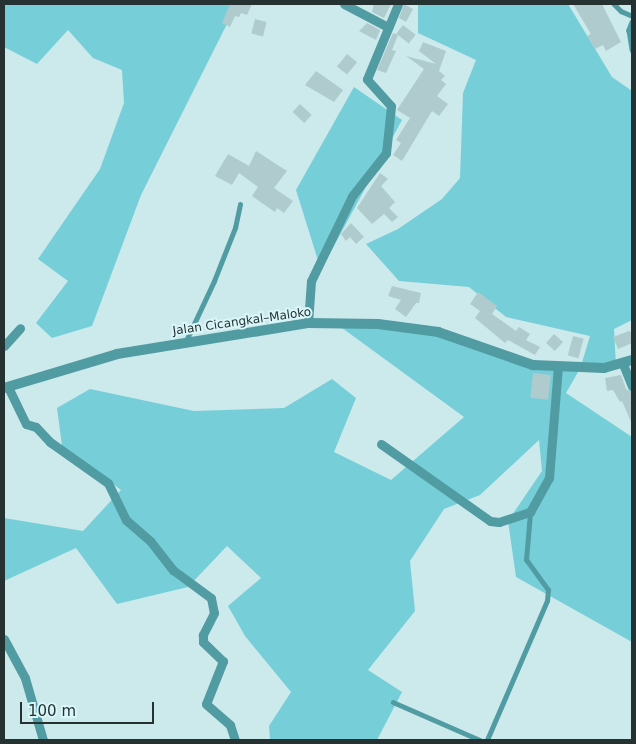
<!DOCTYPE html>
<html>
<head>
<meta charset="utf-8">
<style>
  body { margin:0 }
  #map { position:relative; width:636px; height:744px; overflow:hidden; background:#cce9ec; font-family:"DejaVu Sans",sans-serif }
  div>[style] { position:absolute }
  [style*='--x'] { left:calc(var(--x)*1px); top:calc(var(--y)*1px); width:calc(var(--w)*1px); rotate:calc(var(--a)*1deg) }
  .green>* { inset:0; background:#76cfd8 }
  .building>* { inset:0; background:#afcbce; transform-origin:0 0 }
  .service>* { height:4.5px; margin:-2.25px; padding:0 2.25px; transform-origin:2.25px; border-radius:2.25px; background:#519ba2 }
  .minor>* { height:9px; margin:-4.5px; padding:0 4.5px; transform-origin:4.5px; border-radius:4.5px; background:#519ba2 }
  .tertiary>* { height:10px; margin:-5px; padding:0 5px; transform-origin:5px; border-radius:5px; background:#519ba2 }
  span { translate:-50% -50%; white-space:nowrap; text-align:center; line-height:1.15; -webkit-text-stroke:4px #d9f6f9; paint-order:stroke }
  .street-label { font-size:12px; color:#263132 }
  .frame { position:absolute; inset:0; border:5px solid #263132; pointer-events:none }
  .scale { position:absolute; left:20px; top:702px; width:134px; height:22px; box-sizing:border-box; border:2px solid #263132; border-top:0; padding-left:6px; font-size:15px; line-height:18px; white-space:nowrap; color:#263132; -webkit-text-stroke:4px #d9f6f9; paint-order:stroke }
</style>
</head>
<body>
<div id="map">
  <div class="green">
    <i style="clip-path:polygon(4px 4px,237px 4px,141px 195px,92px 326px,52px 338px,36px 323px,68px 281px,38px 259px,100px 169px,124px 103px,122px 70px,93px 58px,68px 30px,37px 64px,4px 47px)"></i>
    <i style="clip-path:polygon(418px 4px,568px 4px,612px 77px,632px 91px,632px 320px,614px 329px,616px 365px,581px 367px,566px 393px,632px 437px,632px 642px,516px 577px,508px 521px,542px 471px,539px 440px,480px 495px,444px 509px,410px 561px,415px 611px,368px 670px,402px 692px,377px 740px,270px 740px,269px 726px,291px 692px,245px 636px,228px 606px,261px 578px,227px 546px,188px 587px,117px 604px,76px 548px,4px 581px,4px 518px,83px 531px,121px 490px,62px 446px,57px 408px,90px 389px,194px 411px,284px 408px,332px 379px,356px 398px,334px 452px,391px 480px,464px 417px,338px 325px,437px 333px,516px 364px,581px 366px,590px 336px,506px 317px,469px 287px,399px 281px,366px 244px,398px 229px,442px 199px,460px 178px,463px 93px,476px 60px,418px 33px)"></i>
    <i style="clip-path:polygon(354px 87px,402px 120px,321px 270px,296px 190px)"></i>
  </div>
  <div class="building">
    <i style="clip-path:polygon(230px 4px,252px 4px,247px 15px,241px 13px,239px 17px,235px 16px,230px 27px,222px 23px)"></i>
    <i style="clip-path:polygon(374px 4px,391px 4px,384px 18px,372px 12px)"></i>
    <i style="clip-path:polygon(404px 4px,413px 9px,406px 22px,399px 18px)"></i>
    <i style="clip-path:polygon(573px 4px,602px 4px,621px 42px,606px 51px,603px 45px,595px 49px,587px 36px,591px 34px)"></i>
    <i style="left:255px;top:19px;width:12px;height:15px;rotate:14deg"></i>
    <i style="clip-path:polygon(367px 23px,380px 30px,376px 40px,359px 31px)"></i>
    <i style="left:403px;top:25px;width:16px;height:11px;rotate:38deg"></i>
    <i style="clip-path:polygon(393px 33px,398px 35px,392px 50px,396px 51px,386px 73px,377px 70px)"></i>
    <i style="clip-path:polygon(423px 42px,446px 51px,439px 71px,445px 76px,441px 80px,446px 84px,437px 96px,448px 104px,439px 116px,432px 111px,402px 161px,393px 155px,401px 143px,396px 140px,410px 118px,397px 110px,424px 69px,406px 56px,436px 64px,419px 51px)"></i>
    <i style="left:347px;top:54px;width:13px;height:16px;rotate:39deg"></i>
    <i style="clip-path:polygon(316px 71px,343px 90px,334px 102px,305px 85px)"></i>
    <i style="left:300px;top:104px;width:16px;height:11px;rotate:43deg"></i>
    <i style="clip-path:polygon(256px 151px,287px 171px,274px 188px,293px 201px,284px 213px,277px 208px,275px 212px,252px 196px,258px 187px,239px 173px,232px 185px,215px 176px,228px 154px,249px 166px)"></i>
    <i style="clip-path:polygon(380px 173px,388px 179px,381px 186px,395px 202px,389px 208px,398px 217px,392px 222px,384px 214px,372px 224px,357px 208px)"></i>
    <i style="clip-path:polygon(351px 223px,364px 237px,356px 244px,350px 237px,346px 241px,341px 234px)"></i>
    <i style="clip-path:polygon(392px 286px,421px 293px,419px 303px,416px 303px,406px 317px,395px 309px,401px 300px,388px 296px)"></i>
    <i style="clip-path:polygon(478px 292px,497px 306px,492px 314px,516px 331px,519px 327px,530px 334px,526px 340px,540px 347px,535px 355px,508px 340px,505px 343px,475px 318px,480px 311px,470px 304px)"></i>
    <i style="clip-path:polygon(629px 331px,632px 333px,632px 343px,618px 349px,613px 337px)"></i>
    <i style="left:554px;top:334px;width:12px;height:12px;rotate:42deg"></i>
    <i style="left:573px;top:336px;width:11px;height:20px;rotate:15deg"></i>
    <i style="left:533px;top:373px;width:18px;height:25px;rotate:6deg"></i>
    <i style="clip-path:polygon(621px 375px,626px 389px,632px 392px,632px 424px,622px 401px,620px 402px,613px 390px,607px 391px,605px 378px)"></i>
  </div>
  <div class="service">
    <i style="--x:614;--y:4;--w:10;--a:45"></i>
    <i style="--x:621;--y:11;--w:12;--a:24"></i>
    <i style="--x:632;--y:22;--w:9;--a:111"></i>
    <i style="--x:629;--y:30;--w:20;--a:81"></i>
    <i style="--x:185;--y:343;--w:68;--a:-64.9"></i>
    <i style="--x:214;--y:281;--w:57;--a:-68.4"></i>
    <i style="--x:235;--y:228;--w:24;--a:-78"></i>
    <i style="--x:393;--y:702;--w:95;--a:23.6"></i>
    <i style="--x:487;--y:740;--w:151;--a:-66.7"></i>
    <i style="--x:547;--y:601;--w:11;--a:-85"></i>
    <i style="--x:548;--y:590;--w:37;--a:-126"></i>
    <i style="--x:526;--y:560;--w:47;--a:-85.1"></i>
  </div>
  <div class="minor">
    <i style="--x:344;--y:4;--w:50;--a:27.6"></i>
    <i style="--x:308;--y:323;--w:42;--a:-85.9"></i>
    <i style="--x:311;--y:281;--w:94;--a:-64.2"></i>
    <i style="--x:352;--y:196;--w:55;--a:-51.7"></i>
    <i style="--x:386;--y:153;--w:47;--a:-83.9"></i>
    <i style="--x:391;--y:106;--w:36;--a:-132"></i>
    <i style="--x:367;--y:79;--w:81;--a:-67.5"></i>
    <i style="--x:4;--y:346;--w:24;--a:-48"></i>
    <i style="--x:623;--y:364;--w:24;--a:68"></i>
    <i style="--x:8;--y:387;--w:41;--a:64.1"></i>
    <i style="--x:26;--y:424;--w:10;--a:17"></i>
    <i style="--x:36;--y:427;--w:21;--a:47"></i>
    <i style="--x:50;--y:442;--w:71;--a:35.3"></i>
    <i style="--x:108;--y:483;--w:41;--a:64.1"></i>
    <i style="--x:126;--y:520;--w:33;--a:41"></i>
    <i style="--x:151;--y:542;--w:36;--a:52"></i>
    <i style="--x:173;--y:570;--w:47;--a:36.4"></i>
    <i style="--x:211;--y:598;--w:15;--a:79"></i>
    <i style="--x:214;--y:613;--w:25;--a:117"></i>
    <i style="--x:203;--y:635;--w:7;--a:90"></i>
    <i style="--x:203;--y:642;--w:28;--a:44"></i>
    <i style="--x:223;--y:661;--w:46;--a:111.6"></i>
    <i style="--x:206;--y:704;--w:32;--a:41"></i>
    <i style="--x:230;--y:725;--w:16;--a:72"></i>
    <i style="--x:381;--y:444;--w:133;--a:35.2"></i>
    <i style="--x:490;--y:521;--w:9;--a:6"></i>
    <i style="--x:499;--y:522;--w:33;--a:-18"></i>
    <i style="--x:530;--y:512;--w:39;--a:-61"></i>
    <i style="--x:549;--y:478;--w:111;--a:-85.4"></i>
    <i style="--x:4;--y:639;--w:44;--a:61.7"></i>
    <i style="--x:25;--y:678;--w:65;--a:73.8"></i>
  </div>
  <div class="tertiary">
    <i style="--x:4;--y:388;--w:118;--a:-16.7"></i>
    <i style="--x:117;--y:354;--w:193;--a:-9.2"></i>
    <i style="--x:308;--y:323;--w:70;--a:0.8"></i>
    <i style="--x:378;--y:324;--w:61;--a:7.6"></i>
    <i style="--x:438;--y:332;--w:101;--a:19.2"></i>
    <i style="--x:533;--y:365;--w:71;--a:2.4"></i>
    <i style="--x:604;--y:368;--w:29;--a:-16"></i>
  </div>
  <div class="street-label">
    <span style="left:242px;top:322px;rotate:-8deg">Jalan Cicangkal–Maloko</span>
  </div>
  <div class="frame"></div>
  <div class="scale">100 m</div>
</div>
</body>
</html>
